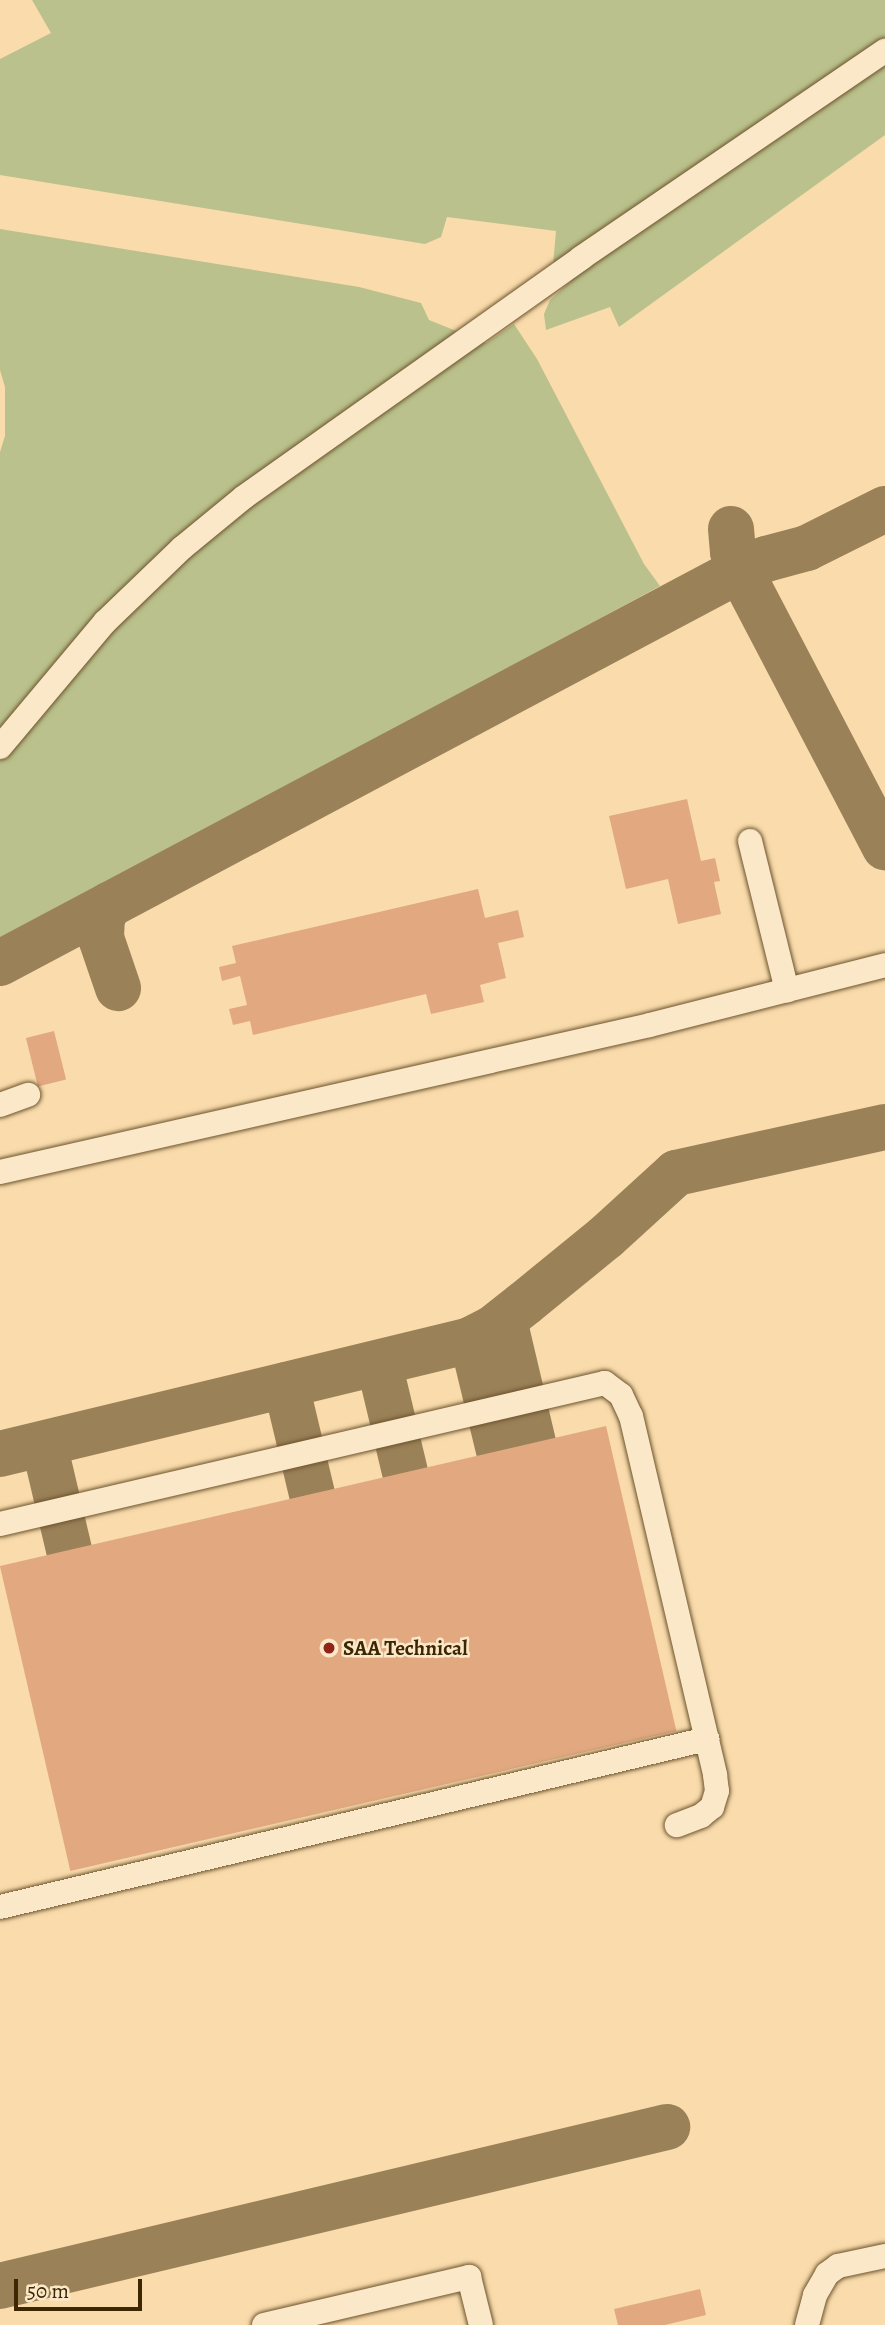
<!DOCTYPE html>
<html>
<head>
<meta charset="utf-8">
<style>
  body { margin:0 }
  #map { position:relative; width:885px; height:2325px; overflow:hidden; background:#f9dbac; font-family:Alegreya,serif }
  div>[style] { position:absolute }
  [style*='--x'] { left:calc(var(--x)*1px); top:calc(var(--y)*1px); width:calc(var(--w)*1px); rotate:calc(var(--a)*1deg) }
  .green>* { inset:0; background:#bac18c }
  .taxiway>* { height:46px; margin:-23px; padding:0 23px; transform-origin:23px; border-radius:23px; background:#9b8158 }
  .building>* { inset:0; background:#e2a981; transform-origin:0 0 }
  .roads { filter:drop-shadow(0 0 2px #6c542d) drop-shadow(0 0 2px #6c542d) }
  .minor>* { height:24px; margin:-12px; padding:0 12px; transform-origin:12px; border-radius:12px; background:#fbe8c9 }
  .dots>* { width:19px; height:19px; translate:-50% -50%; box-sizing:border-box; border:4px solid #fbe8c9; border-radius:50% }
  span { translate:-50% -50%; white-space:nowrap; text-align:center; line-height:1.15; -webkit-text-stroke:5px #fbe8c9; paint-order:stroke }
  .poi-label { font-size:21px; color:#3d2703; font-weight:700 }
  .left { translate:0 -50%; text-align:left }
  .scale { position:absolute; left:14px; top:2279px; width:128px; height:32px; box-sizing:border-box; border:4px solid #3d2703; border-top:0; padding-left:9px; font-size:21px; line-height:24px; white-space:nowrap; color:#3d2703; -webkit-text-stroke:5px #fbe8c9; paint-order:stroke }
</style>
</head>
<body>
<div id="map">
  <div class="green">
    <i style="clip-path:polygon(32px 0,885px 0,885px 135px,619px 327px,610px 307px,546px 330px,544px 314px,550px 300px,571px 281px,564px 267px,553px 266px,556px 231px,447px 217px,441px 237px,425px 244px,0 175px,0 59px,51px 33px)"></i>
    <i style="clip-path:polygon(0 229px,359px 287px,421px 303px,429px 320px,486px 343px,514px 324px,537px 359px,644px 564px,660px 586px,0 942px,0 452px,5px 436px,5px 387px,0 370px)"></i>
  </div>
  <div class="taxiway">
    <i style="--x:731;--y:529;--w:23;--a:85"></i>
    <i style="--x:733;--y:552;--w:19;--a:69"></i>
    <i style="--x:740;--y:570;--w:313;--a:62.4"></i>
    <i style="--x:109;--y:905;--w:14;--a:120"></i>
    <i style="--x:102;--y:917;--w:21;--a:93"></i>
    <i style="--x:101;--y:938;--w:53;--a:71.2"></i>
    <i style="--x:0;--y:963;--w:838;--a:-27.97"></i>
    <i style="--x:740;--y:570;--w:28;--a:-23"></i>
    <i style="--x:766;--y:559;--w:42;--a:-15"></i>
    <i style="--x:807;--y:548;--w:87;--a:-26.6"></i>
    <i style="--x:504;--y:1320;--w:126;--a:76.7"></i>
    <i style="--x:472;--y:1339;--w:115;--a:76.4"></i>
    <i style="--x:379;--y:1363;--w:112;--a:76.6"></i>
    <i style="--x:286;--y:1385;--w:112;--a:76.6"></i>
    <i style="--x:44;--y:1444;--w:109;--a:76.7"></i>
    <i style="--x:0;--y:1454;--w:481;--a:-13.6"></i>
    <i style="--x:468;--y:1341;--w:27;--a:-27"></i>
    <i style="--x:492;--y:1329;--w:42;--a:-38.2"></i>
    <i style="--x:525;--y:1303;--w:104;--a:-39.2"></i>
    <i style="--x:606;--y:1237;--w:95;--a:-42.4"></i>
    <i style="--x:676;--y:1173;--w:214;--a:-12.4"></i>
    <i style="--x:0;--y:2286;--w:686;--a:-13.41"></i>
  </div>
  <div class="building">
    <i style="clip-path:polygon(687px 799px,701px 861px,715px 858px,720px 881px,714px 882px,721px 914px,678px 924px,668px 879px,626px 889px,609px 816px)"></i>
    <i style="clip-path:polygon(478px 889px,485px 918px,518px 910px,524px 937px,498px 943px,506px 978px,480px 985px,484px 1002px,431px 1014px,426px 994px,253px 1035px,250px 1021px,233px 1025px,229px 1009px,247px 1005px,240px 976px,222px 981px,219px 967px,236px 963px,232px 946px)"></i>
    <i style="left:54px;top:1031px;width:50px;height:29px;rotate:76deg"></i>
    <i style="left:606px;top:1426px;width:313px;height:622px;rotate:77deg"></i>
    <i style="clip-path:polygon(700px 2289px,706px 2315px,665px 2325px,618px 2325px,614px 2309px)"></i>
  </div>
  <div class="roads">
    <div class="minor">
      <i style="--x:0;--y:747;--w:163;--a:-50"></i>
      <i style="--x:105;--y:622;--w:107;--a:-43.9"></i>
      <i style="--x:182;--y:548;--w:80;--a:-39.4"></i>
      <i style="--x:244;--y:497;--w:413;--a:-35.3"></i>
      <i style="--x:581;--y:258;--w:368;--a:-34.3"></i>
      <i style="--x:750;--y:841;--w:154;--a:76.1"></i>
      <i style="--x:0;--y:1105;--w:30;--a:-20"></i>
      <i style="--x:0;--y:1172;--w:666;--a:-12.74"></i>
      <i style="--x:650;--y:1025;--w:243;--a:-14.3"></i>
      <i style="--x:0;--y:1524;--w:621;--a:-13.12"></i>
      <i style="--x:605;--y:1383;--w:20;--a:37"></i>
      <i style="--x:621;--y:1395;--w:23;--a:65"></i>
      <i style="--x:631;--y:1416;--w:369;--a:76.8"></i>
      <i style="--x:715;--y:1775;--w:16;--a:83"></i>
      <i style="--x:717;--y:1791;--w:17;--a:107"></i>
      <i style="--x:712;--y:1807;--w:14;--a:141"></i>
      <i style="--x:701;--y:1816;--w:26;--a:159"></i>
      <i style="--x:0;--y:1907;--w:727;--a:-13.37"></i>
      <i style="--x:264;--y:2325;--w:211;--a:-13.2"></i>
      <i style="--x:469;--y:2277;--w:49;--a:76"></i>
      <i style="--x:807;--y:2325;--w:31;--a:-75"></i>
      <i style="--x:815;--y:2295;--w:24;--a:-60"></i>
      <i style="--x:827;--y:2274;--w:14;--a:-36"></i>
      <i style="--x:838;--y:2266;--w:48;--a:-12"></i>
    </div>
  </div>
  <div class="dots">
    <i style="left:329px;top:1648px;background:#8f2418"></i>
  </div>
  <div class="poi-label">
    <span class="left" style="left:343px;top:1648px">SAA Technical</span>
  </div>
  <div class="scale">50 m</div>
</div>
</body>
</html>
